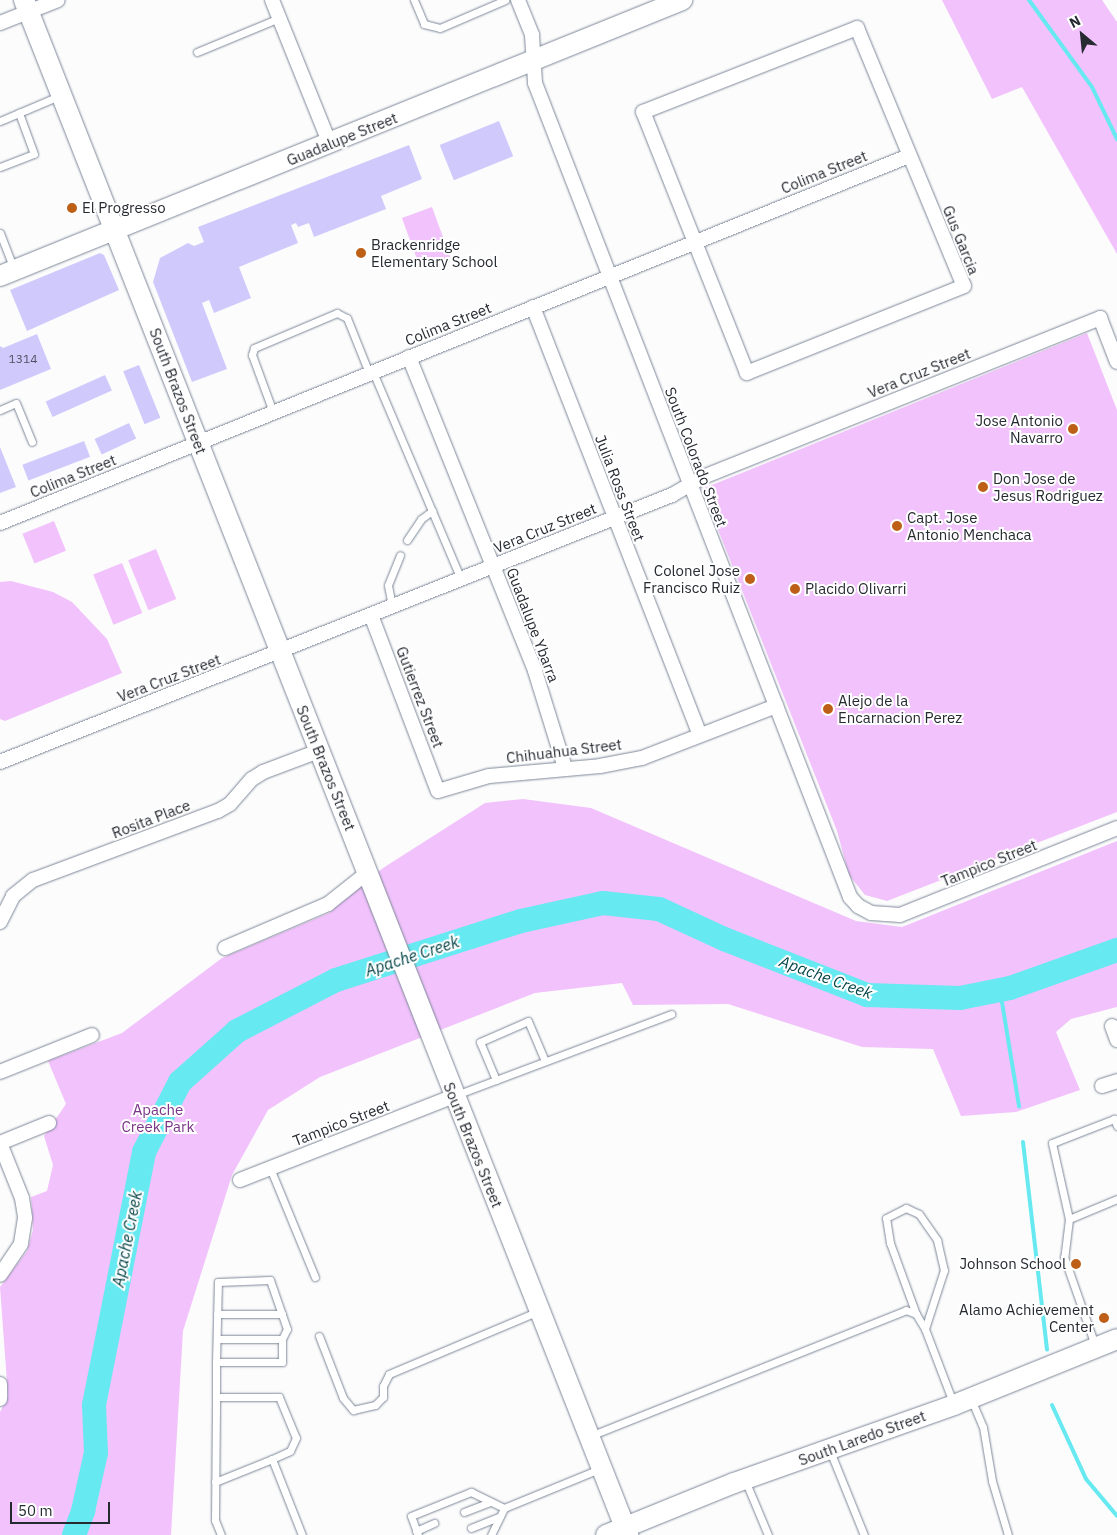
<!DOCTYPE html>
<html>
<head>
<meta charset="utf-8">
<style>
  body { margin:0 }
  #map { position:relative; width:1117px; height:1535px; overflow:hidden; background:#fcfcfc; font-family:"IBM Plex Sans",sans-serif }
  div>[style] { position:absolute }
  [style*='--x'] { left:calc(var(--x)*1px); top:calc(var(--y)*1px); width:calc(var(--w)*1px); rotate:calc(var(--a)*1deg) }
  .green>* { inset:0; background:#f2c2fc; transform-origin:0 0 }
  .stream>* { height:4px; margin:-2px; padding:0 2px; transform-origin:2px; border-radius:2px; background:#66e9f0 }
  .river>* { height:24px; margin:-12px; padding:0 12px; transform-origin:12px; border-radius:12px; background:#66e9f0 }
  .building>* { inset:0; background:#d0cafc; transform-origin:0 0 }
  .roads { filter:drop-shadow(0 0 1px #7c8798) drop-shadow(0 0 1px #7c8798) }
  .lane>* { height:7px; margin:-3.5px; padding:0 3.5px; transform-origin:3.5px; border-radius:3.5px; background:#fff }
  .street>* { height:14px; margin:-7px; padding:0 7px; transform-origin:7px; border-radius:7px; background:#fff }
  .secondary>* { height:20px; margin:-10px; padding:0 10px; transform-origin:10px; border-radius:10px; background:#fff }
  .dots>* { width:14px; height:14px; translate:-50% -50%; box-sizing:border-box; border:2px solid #fff; border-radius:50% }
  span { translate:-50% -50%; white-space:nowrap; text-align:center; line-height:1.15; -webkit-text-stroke:4px #fff; paint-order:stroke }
  .number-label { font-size:12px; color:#505264 }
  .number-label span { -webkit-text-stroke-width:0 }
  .street-label { font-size:15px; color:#262a31 }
  .poi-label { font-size:15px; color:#262a31 }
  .left { translate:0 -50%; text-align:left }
  .right { translate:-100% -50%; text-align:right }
  .park-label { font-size:15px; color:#7a3587 }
  .water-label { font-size:16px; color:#064548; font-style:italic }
  .north { position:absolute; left:1057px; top:10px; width:50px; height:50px; -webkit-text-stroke:4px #fff; paint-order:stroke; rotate:332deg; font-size:14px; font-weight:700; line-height:20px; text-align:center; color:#262a31 }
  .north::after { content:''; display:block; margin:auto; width:18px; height:22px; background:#262a31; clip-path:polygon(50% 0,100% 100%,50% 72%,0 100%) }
  .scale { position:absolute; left:10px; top:1502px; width:100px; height:22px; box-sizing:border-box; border:2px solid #262a31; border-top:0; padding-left:6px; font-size:15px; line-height:18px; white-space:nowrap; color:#262a31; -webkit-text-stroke:4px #fff; paint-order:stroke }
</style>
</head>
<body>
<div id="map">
  <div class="green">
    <i style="clip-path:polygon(942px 0,1102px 0,1117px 22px,1117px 254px,1022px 87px,992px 99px)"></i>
    <i style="left:432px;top:207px;width:53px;height:32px;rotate:70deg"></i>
    <i style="clip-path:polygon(1087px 333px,1117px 410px,1117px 812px,887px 901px,865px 895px,849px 875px,837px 831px,702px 489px)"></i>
    <i style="left:54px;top:521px;width:32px;height:34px;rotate:68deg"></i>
    <i style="left:156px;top:549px;width:54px;height:30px;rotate:68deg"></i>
    <i style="left:122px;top:563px;width:54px;height:31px;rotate:68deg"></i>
    <i style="clip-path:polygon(11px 581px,53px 592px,72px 602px,107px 639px,122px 673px,5px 721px,0 719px,0 582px)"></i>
    <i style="clip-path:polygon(523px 799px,591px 808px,856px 921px,902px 927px,1117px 841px,1117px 1007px,1071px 1019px,1056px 1032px,1080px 1090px,1016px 1112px,961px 1116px,933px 1049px,862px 1047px,728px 1004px,633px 1005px,622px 983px,535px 993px,320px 1077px,268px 1110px,232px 1175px,183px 1331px,171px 1535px,0 1535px,0 1412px,8px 1396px,0 1287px,27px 1251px,33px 1230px,31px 1197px,47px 1191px,53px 1165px,44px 1136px,66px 1104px,48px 1061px,122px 1033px,222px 958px,329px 913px,383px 868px,485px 803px)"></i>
  </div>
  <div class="stream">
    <i style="--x:1029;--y:0;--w:107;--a:54.1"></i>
    <i style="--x:1092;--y:87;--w:58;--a:64.3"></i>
    <i style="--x:1000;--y:990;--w:118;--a:80.7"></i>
    <i style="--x:1023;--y:1142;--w:209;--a:83.4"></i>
    <i style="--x:1052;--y:1405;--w:81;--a:65.3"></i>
    <i style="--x:1086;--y:1479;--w:48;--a:50"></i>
  </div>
  <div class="river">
    <i style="--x:74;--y:1535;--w:26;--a:-69"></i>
    <i style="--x:83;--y:1511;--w:59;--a:-77.4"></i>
    <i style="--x:96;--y:1453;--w:48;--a:-92.4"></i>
    <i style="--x:94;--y:1405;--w:258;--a:-78.8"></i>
    <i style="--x:144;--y:1152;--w:79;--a:-62.8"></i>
    <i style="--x:180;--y:1082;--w:76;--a:-41.8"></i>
    <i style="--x:237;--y:1031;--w:111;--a:-27.3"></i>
    <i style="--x:336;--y:980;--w:194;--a:-17.7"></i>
    <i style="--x:521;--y:921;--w:84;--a:-12.4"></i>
    <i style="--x:603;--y:903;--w:56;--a:6.1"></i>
    <i style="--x:659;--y:909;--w:72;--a:24.8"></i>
    <i style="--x:724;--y:939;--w:154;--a:21.4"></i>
    <i style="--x:867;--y:995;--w:93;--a:1.8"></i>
    <i style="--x:960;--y:998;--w:51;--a:-11.3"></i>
    <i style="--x:1010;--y:988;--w:114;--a:-19.6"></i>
  </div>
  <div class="building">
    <i style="left:499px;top:121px;width:38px;height:64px;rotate:68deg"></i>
    <i style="clip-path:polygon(409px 145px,422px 179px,381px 196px,386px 209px,314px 237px,309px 223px,298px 227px,296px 223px,291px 225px,298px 243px,239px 267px,251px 298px,214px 313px,209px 300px,202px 303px,227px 369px,192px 382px,153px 282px,160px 258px,188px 243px,194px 246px,204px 242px,198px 227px)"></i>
    <i style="clip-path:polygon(100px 253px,104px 255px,119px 290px,27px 331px,10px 290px)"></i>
    <i style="clip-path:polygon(37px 334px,51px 369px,0 390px,0 346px,3px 348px)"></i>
    <i style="left:139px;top:365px;width:57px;height:17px;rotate:68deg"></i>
    <i style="left:105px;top:375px;width:17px;height:65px;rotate:66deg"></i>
    <i style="left:129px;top:423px;width:17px;height:38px;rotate:65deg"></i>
    <i style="left:84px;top:441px;width:17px;height:66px;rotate:69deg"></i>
    <i style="clip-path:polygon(0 447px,16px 487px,0 493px)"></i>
  </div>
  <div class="roads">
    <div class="lane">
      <i style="--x:414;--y:0;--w:26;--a:67"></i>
      <i style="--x:424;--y:24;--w:16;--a:14"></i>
      <i style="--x:440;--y:28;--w:71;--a:-23.3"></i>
      <i style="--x:197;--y:52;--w:89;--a:-22.5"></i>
      <i style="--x:0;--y:121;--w:64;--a:-23"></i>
      <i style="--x:0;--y:167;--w:36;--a:-21"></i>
      <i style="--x:34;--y:154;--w:44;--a:-110.1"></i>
      <i style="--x:0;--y:233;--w:36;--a:69"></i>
      <i style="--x:373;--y:372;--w:225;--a:67"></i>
      <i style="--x:0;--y:410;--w:17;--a:-24"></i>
      <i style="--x:16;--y:403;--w:42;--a:67.7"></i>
      <i style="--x:273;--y:412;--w:61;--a:-110.2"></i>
      <i style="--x:252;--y:355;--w:7;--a:-74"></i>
      <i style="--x:254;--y:348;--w:90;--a:-22.9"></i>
      <i style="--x:337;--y:313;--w:11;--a:27"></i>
      <i style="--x:347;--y:318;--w:59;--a:68.2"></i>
      <i style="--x:407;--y:540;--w:25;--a:-56"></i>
      <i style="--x:421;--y:519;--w:14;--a:-36"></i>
      <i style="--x:392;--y:606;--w:21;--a:-101"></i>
      <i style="--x:388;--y:585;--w:32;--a:-68"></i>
      <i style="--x:496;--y:1080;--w:41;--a:-112.8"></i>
      <i style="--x:480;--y:1042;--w:52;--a:-23.6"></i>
      <i style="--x:528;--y:1021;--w:43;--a:67"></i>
      <i style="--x:456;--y:1095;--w:230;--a:-20.6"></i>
      <i style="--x:1117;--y:1126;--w:8;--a:-113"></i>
      <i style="--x:1114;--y:1119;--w:66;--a:158.8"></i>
      <i style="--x:1052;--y:1143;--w:78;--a:77.4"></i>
      <i style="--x:1069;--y:1219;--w:52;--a:-22.6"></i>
      <i style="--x:270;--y:1168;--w:118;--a:67.6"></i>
      <i style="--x:1069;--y:1219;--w:38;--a:97"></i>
      <i style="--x:1064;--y:1257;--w:93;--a:70.6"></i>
      <i style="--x:217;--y:1314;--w:65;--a:0"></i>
      <i style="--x:916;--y:1314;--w:76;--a:-110.1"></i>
      <i style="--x:890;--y:1243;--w:25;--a:-99"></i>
      <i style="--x:886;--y:1218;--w:22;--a:-27"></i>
      <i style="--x:906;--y:1208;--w:14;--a:25"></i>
      <i style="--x:919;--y:1214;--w:32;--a:55"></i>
      <i style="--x:937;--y:1240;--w:31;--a:77"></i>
      <i style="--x:944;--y:1270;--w:62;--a:107.9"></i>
      <i style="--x:319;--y:1336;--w:66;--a:68.8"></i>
      <i style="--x:343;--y:1398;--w:16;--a:50"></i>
      <i style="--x:353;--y:1410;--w:23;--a:-13"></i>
      <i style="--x:375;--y:1405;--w:11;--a:-45"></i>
      <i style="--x:383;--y:1397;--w:11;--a:-90"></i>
      <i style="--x:383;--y:1386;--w:13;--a:-63"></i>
      <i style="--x:389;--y:1374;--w:163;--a:-22.8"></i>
      <i style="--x:217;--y:1339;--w:65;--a:0"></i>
      <i style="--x:216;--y:1397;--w:35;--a:-90"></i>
      <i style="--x:216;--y:1362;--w:80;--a:-88.6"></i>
      <i style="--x:218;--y:1282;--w:52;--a:-2.2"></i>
      <i style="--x:270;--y:1280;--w:52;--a:70.9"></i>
      <i style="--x:287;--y:1329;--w:11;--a:117"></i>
      <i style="--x:282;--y:1339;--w:23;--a:90"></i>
      <i style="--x:282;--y:1362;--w:66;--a:180"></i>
      <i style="--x:971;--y:1399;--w:30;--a:67"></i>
      <i style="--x:983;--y:1427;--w:55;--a:80.5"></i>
      <i style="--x:992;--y:1481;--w:56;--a:73.5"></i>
      <i style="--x:590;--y:1436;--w:340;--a:-21.7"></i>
      <i style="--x:906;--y:1310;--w:11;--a:22"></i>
      <i style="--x:916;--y:1314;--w:17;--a:59"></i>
      <i style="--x:925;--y:1329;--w:81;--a:69.1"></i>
      <i style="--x:830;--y:1451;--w:91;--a:68"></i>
      <i style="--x:745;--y:1480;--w:60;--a:67.3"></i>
      <i style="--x:215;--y:1482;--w:61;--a:-22"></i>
      <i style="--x:464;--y:1512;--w:28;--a:-21"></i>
      <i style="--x:471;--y:1528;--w:31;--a:-22"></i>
      <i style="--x:416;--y:1531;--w:20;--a:-24"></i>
      <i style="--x:221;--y:1535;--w:16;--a:-112"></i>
      <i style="--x:215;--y:1520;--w:123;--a:-89.5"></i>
      <i style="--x:216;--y:1397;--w:63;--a:0"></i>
      <i style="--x:279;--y:1397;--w:44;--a:67.5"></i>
      <i style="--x:296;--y:1438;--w:14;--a:115"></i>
      <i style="--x:290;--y:1451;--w:20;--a:156"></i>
      <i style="--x:272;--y:1459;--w:82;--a:68.5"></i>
      <i style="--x:418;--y:1535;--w:20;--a:-110"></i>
      <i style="--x:411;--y:1516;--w:65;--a:-21.8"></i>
      <i style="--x:471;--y:1492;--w:37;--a:26"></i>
      <i style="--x:491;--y:1535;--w:30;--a:-64"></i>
      <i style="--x:504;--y:1508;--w:103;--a:-22.3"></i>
    </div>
    <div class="street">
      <i style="--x:272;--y:0;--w:155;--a:68.1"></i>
      <i style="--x:518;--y:0;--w:38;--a:68"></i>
      <i style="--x:532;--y:35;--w:48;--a:86.4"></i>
      <i style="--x:535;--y:83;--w:873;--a:68.84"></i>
      <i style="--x:850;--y:897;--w:12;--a:48"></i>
      <i style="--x:858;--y:906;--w:15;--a:28"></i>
      <i style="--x:871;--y:913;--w:29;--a:4"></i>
      <i style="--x:900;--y:915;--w:234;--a:-21.8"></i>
      <i style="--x:0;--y:23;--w:62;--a:-21.6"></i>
      <i style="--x:857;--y:28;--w:279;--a:67.5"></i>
      <i style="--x:964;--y:286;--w:234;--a:158.2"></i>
      <i style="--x:747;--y:373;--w:281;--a:-111.7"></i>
      <i style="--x:643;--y:112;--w:230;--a:-21.4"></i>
      <i style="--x:533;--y:307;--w:459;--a:68.7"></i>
      <i style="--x:409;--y:357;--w:338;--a:68.1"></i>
      <i style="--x:535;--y:671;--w:102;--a:72.8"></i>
      <i style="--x:0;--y:523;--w:980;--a:-21.99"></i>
      <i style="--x:371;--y:615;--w:188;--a:69.2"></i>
      <i style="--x:438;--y:791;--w:53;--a:-16.4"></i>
      <i style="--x:489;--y:776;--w:111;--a:-5.1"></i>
      <i style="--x:600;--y:766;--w:43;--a:-10.8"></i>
      <i style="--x:642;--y:758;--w:144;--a:-21.2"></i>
      <i style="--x:0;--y:762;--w:723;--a:-21.67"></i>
      <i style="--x:672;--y:495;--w:36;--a:-30"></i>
      <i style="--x:703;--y:477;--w:428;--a:-21.8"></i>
      <i style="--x:1100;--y:318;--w:47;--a:68.9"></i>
      <i style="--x:0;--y:922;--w:29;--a:-63"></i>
      <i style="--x:13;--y:896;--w:26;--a:-39"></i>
      <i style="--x:33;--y:880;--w:197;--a:-20.5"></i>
      <i style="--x:218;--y:811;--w:14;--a:-30"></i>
      <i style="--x:230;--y:804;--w:33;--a:-49"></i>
      <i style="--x:252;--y:779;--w:13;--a:-32"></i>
      <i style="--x:263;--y:772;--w:60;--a:-20.6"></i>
      <i style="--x:225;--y:948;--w:112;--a:-23.1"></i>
      <i style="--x:328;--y:904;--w:50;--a:-38.5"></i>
      <i style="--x:1112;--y:1026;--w:15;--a:70"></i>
      <i style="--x:0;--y:1072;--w:99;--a:-21.9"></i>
      <i style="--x:1102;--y:1086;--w:16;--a:-18"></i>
      <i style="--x:0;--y:1143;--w:59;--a:68.2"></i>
      <i style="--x:22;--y:1198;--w:20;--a:81"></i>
      <i style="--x:25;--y:1218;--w:26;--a:99"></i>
      <i style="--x:21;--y:1244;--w:37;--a:124"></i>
      <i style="--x:0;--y:1143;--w:53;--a:-22.2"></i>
      <i style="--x:240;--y:1180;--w:230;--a:-21.4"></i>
      <i style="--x:0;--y:1384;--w:15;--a:90"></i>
    </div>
    <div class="secondary">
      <i style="--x:24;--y:0;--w:1650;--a:68.52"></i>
      <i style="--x:0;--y:276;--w:736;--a:-22.03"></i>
      <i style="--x:606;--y:1535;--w:138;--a:-22.1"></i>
      <i style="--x:734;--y:1483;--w:233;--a:-19.5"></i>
      <i style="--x:954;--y:1405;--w:176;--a:-22"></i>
    </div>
  </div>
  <div class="dots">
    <i style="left:72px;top:208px;background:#be5f18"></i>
    <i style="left:361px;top:253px;background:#be5f18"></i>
    <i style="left:1073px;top:429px;background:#be5f18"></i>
    <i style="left:983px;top:487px;background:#be5f18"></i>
    <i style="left:897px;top:526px;background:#be5f18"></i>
    <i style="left:750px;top:579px;background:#be5f18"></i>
    <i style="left:795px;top:589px;background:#be5f18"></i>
    <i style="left:828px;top:709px;background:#be5f18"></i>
    <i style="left:1076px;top:1264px;background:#be5f18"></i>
    <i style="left:1104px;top:1318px;background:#be5f18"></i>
  </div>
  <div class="number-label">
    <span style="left:23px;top:359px">1314</span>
  </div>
  <div class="street-label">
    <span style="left:342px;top:139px;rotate:-22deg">Guadalupe Street</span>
    <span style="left:824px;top:172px;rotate:-22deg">Colima Street</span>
    <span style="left:961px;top:240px;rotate:68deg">Gus Garcia</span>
    <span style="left:448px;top:324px;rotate:-22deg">Colima Street</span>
    <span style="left:919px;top:373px;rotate:-22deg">Vera Cruz Street</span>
    <span style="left:178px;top:391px;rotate:69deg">South Brazos Street</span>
    <span style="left:696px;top:457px;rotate:69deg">South Colorado Street</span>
    <span style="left:73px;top:476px;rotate:-22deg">Colima Street</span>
    <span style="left:620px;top:488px;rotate:69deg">Julia Ross Street</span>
    <span style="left:545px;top:528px;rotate:-22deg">Vera Cruz Street</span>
    <span style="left:533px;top:625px;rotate:69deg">Guadalupe Ybarra</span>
    <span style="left:169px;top:678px;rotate:-21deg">Vera Cruz Street</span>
    <span style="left:420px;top:697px;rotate:69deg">Gutierrez Street</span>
    <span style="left:564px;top:751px;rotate:-7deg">Chihuahua Street</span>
    <span style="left:326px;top:768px;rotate:68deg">South Brazos Street</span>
    <span style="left:151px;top:819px;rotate:-21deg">Rosita Place</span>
    <span style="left:989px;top:863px;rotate:-22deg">Tampico Street</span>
    <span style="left:341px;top:1123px;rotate:-21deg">Tampico Street</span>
    <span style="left:473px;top:1145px;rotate:68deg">South Brazos Street</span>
    <span style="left:862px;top:1438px;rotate:-20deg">South Laredo Street</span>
  </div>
  <div class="poi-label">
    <span class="left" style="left:82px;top:208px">El Progresso</span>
    <span class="left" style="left:371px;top:253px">Brackenridge<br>Elementary School</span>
    <span class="right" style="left:1063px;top:429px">Jose Antonio<br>Navarro</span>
    <span class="left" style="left:993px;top:487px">Don Jose de<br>Jesus Rodriguez</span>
    <span class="left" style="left:907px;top:526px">Capt. Jose<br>Antonio Menchaca</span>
    <span class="right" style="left:740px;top:579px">Colonel Jose<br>Francisco Ruiz</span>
    <span class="left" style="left:805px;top:589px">Placido Olivarri</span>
    <span class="left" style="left:838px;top:709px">Alejo de la<br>Encarnacion Perez</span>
    <span class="right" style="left:1066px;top:1264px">Johnson School</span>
    <span class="right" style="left:1094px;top:1318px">Alamo Achievement<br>Center</span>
  </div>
  <div class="park-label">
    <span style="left:158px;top:1118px">Apache<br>Creek Park</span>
  </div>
  <div class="water-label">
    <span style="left:412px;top:956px;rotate:-18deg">Apache Creek</span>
    <span style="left:826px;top:977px;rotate:20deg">Apache Creek</span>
    <span style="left:127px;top:1239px;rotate:-79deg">Apache Creek</span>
  </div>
  <div class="north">N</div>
  <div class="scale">50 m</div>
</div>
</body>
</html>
